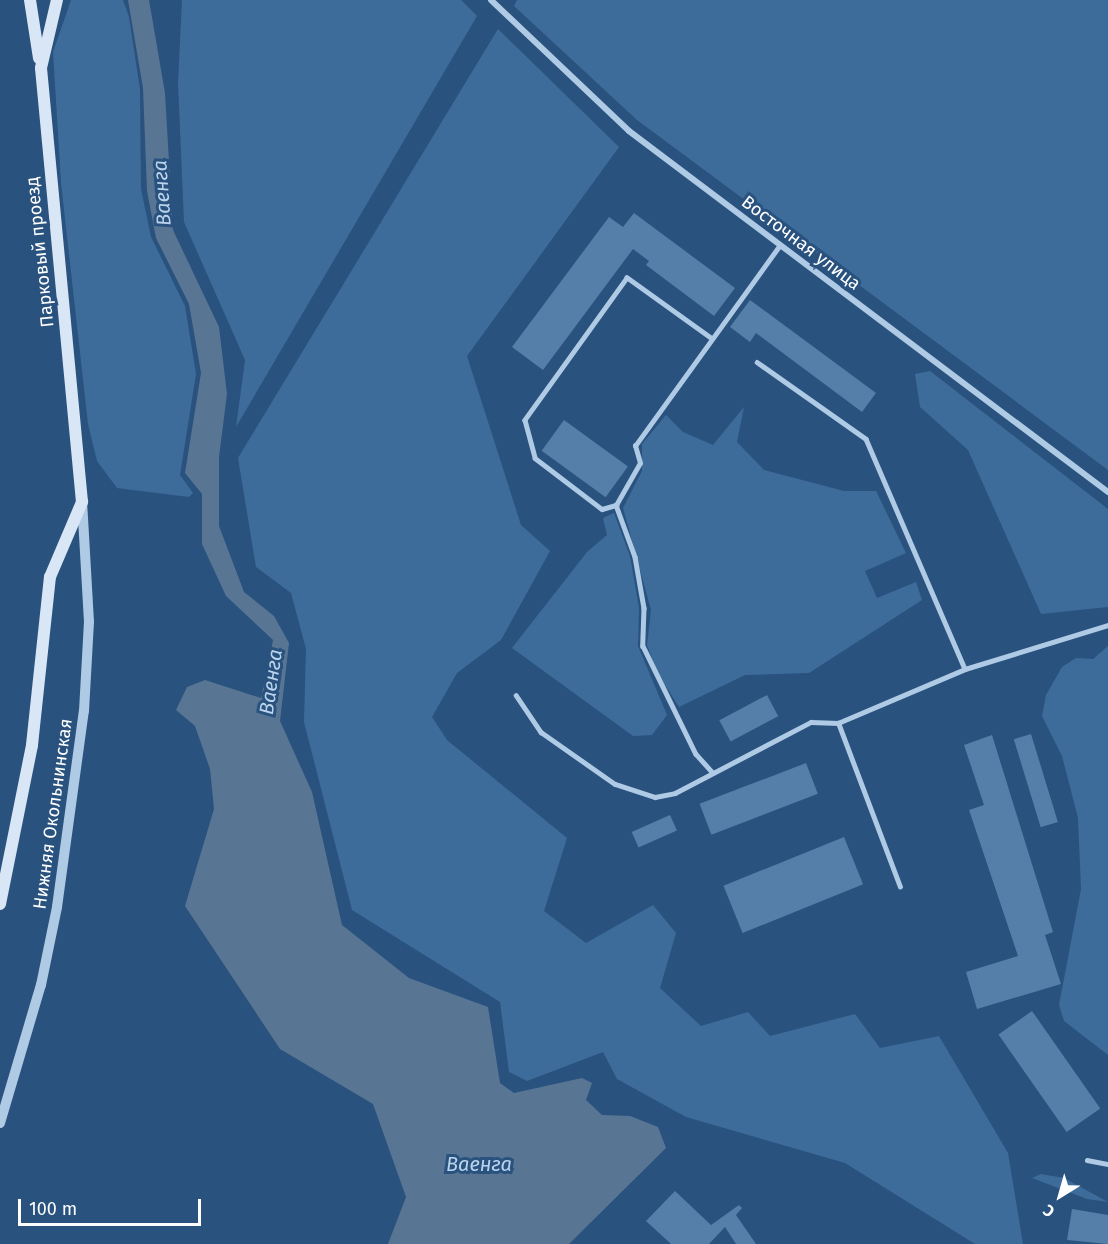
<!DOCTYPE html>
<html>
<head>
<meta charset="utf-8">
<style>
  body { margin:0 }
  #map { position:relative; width:1108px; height:1244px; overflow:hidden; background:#29527e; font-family:"Fira Sans",sans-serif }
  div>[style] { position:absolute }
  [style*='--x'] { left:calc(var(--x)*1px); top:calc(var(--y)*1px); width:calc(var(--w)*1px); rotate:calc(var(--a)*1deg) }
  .green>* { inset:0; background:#3d6c9b }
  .water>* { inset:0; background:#597594 }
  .building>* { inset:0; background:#557ea9; transform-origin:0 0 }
  .service>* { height:4.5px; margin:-2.25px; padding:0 2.25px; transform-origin:2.25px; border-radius:2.25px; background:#afcae5 }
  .minor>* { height:6px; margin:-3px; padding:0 3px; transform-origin:3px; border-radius:3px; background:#afcae5 }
  .tertiary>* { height:10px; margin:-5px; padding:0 5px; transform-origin:5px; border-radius:5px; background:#afcae5 }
  .secondary>* { height:12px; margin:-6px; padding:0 6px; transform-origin:6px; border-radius:6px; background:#d8e6f5 }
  span { translate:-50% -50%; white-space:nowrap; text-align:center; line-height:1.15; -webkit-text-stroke:6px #29527e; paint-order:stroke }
  .street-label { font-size:18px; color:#fff }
  .water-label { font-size:20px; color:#bbd4ec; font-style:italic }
  .north { position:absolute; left:1030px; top:1166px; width:60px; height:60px; -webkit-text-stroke:4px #29527e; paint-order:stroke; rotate:217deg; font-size:16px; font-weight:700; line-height:24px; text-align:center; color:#fff }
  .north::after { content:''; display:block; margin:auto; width:21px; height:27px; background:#fff; clip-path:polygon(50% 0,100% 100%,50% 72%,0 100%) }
  .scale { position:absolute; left:18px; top:1199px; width:183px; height:27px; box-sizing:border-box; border:3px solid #fff; border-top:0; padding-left:8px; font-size:18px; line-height:21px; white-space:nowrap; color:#fff; -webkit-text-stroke:4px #29527e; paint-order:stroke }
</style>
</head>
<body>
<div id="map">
  <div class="green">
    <i style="clip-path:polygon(71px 0,123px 0,129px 17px,140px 89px,141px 189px,151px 237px,185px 306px,196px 374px,180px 475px,193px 493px,189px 497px,117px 488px,97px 461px,88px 424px,61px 183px,53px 52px)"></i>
    <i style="clip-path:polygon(182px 0,461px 0,477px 16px,236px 427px,245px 360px,184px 222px,178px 83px)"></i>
    <i style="clip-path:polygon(517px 0,1108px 0,1108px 470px,637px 120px,514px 6px)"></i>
    <i style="clip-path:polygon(498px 29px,619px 147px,467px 356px,521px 525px,550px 551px,501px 640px,457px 673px,432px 717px,447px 740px,567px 838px,544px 911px,586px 943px,653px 905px,676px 933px,660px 988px,701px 1026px,748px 1012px,770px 1036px,855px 1014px,880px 1048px,939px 1036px,1008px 1153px,1023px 1244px,975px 1244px,845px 1163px,686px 1117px,617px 1079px,603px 1052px,527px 1081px,509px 1072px,500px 1002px,352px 910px,304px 722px,306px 649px,291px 593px,256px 567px,238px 458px)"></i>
    <i style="clip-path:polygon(930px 371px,1108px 509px,1108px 607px,1041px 614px,968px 450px,920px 407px,915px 374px)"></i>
    <i style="clip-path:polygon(744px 407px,737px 442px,764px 470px,844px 491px,876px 491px,906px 553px,865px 571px,877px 598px,916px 582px,922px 600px,809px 673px,745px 675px,679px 707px,658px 674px,647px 645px,651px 610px,623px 508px,642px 471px,642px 444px,666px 415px,683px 432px,713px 445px)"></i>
    <i style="clip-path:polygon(614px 513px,630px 556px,639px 608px,638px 646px,667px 715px,652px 735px,633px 736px,512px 648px,587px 552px,607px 535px,603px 518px)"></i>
    <i style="clip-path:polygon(1108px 646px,1108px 1055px,1064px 1021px,1059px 1005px,1081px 889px,1078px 818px,1062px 756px,1042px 716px,1046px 695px,1062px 667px,1076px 658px,1093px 659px)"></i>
    <i style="clip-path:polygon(1041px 1174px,1064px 1178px,1108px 1202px,1087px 1199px,1032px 1178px)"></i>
  </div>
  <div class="water">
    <i style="clip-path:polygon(128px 0,149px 0,165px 93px,173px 230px,219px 327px,227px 394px,219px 457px,219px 526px,244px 592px,274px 616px,289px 643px,280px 721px,312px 792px,342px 925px,409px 978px,488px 1007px,500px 1083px,514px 1093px,582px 1078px,592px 1083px,586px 1100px,602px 1115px,630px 1116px,658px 1127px,666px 1148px,569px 1244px,388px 1244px,406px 1197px,373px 1104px,280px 1049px,185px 906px,214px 809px,210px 769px,195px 726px,176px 710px,187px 687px,205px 680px,261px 698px,273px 640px,226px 596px,202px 544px,202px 494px,185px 473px,201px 373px,189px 304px,156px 238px,147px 191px,143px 88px)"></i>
  </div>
  <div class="building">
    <i style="clip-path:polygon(634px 213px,735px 288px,714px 316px,646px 265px,649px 261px,633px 249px,543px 370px,512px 347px,609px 217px,623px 227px)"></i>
    <i style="clip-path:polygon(750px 300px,876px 393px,862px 412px,756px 333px,750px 342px,730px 327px)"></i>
    <i style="left:564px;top:420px;width:79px;height:38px;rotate:36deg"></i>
    <i style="left:767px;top:695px;width:24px;height:54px;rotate:62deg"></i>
    <i style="left:1031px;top:734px;width:92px;height:18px;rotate:73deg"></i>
    <i style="clip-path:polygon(992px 735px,1053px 932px,1045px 935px,1061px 984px,977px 1009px,966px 972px,1018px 956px,969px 810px,984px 805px,964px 745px)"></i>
    <i style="left:806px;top:763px;width:33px;height:114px;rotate:69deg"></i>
    <i style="left:670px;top:815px;width:17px;height:42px;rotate:66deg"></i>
    <i style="left:844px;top:837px;width:51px;height:130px;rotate:68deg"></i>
    <i style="left:1032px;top:1011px;width:119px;height:41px;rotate:55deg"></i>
    <i style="clip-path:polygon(675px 1191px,711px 1225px,739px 1205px,742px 1208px,736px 1215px,756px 1244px,736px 1244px,725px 1227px,709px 1244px,671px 1244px,646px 1221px)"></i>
    <i style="clip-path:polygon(1072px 1209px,1108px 1215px,1108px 1244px,1067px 1240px)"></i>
  </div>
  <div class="service">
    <i style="--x:712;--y:339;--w:105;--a:-144.3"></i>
    <i style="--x:627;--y:278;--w:175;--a:125.7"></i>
    <i style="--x:525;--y:420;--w:39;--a:75"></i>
    <i style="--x:535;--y:458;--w:84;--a:37.3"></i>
    <i style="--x:602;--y:509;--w:15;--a:-16"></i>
    <i style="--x:616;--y:505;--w:48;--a:-60.3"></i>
    <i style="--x:640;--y:463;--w:18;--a:-106"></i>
    <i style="--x:635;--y:446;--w:246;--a:-54.2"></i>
    <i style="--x:757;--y:362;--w:133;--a:35.2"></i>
    <i style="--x:866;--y:439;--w:250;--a:66.7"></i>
    <i style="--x:616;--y:505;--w:55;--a:69.9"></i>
    <i style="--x:635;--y:557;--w:52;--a:80"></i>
    <i style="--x:644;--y:608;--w:38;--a:92"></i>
    <i style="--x:643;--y:646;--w:120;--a:63.9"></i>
    <i style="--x:696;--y:754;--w:24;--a:48"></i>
    <i style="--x:516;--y:695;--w:45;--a:56"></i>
    <i style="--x:541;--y:732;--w:90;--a:35.1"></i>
    <i style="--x:615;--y:784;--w:42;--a:18"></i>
    <i style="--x:655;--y:797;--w:20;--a:-11"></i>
    <i style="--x:675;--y:793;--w:153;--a:-27.6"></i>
    <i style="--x:811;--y:722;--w:27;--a:2"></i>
    <i style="--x:900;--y:887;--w:175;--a:-110.7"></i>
    <i style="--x:838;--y:723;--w:138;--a:-23"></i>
    <i style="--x:965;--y:669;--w:150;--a:-17.1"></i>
    <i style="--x:1087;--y:1160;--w:21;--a:11"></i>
  </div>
  <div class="minor">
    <i style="--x:491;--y:0;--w:190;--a:43.5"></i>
    <i style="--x:629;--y:131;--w:600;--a:37"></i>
  </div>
  <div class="tertiary">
    <i style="--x:0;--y:1123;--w:144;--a:-73.5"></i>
    <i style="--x:41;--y:985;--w:80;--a:-78.4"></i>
    <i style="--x:57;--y:907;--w:198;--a:-82.2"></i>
    <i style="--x:84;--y:711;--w:89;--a:-86.8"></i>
    <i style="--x:89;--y:622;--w:120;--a:-93.3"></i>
  </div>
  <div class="secondary">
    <i style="--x:30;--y:0;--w:59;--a:81.2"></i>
    <i style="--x:0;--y:904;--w:162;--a:-78.6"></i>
    <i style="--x:32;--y:745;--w:169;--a:-83.9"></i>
    <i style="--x:50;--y:577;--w:82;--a:-66.9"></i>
    <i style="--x:82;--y:502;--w:436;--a:-95.4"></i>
    <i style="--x:41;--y:68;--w:70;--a:-76.8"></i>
  </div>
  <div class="street-label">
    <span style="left:801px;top:243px;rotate:37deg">Восточная улица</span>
    <span style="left:40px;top:252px;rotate:-96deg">Парковый проезд</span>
    <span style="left:53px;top:814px;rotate:-82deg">Нижняя Окольнинская</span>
  </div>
  <div class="water-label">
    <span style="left:162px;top:193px;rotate:-94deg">Ваенга</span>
    <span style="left:271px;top:682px;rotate:-82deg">Ваенга</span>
    <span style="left:479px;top:1164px">Ваенга</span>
  </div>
  <div class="north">С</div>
  <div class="scale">100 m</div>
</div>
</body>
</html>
